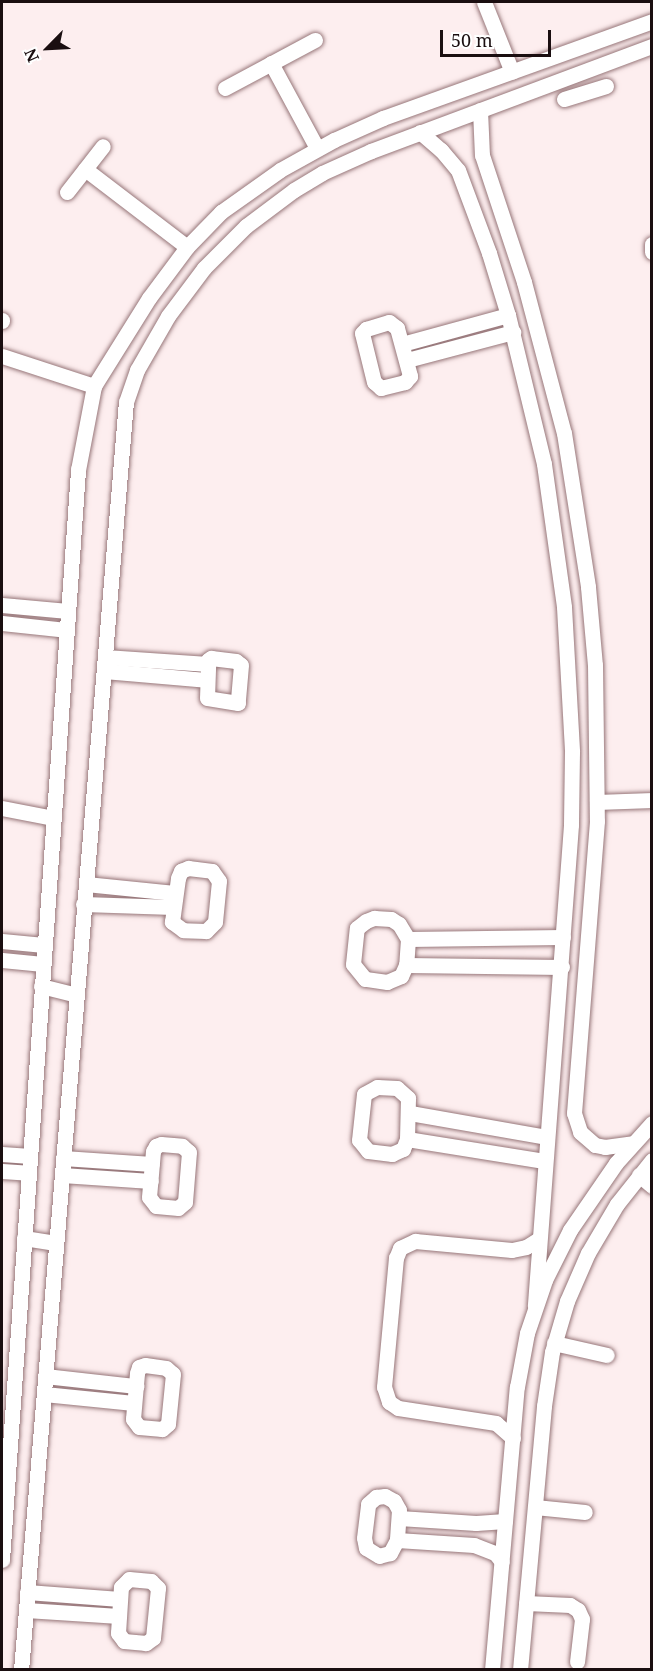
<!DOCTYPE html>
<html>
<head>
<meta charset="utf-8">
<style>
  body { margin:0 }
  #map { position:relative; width:653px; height:1671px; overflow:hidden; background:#fdeeef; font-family:"Noto Serif",serif }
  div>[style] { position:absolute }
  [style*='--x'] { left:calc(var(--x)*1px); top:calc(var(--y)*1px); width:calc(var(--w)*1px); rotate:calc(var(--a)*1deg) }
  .roads { filter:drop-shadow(0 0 2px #977679) drop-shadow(0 0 2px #977679) }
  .minor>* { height:15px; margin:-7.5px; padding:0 7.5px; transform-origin:7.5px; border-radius:7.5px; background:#fff }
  span { translate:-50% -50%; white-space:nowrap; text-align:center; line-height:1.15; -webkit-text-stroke:6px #fff; paint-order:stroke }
  .frame { position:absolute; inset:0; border:3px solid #1a0e10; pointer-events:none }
  .north { position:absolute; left:18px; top:18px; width:60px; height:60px; -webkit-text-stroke:4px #fff; paint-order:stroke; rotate:246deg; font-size:16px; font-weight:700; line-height:24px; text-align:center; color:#1a0e10 }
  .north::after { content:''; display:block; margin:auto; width:21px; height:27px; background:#1a0e10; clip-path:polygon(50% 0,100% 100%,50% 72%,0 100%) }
  .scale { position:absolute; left:440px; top:30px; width:111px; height:27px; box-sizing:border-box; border:3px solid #1a0e10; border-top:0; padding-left:8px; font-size:18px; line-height:21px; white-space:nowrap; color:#1a0e10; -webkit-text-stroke:4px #fff; paint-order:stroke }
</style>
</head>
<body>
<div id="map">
  <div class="roads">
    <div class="minor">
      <i style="--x:484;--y:2;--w:75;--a:68.2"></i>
      <i style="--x:271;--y:63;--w:97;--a:61.6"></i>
      <i style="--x:225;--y:88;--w:102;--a:-28.1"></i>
      <i style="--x:564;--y:99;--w:44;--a:-17.2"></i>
      <i style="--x:480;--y:110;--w:45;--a:87.5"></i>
      <i style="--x:482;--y:155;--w:134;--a:71.7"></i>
      <i style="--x:524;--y:282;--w:156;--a:75.2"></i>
      <i style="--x:564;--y:433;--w:156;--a:81.1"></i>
      <i style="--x:588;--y:587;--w:78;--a:84.9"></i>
      <i style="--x:595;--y:665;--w:156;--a:89.3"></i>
      <i style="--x:597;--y:821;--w:293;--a:94.5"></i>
      <i style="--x:574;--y:1113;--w:20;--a:72"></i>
      <i style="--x:580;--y:1132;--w:20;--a:41"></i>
      <i style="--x:595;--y:1145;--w:10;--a:11"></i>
      <i style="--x:605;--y:1147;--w:28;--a:-8"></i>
      <i style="--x:420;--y:132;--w:28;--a:41"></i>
      <i style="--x:441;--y:150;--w:26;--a:50"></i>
      <i style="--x:458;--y:170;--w:89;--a:69.5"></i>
      <i style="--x:489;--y:253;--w:65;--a:73"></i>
      <i style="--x:508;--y:315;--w:153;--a:76.4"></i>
      <i style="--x:544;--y:464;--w:144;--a:82"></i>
      <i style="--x:564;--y:607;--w:145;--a:86.8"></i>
      <i style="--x:572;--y:752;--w:73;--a:90.8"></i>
      <i style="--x:571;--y:825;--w:482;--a:94.3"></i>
      <i style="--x:85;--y:169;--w:128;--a:37.4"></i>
      <i style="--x:67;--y:192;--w:58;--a:-52"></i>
      <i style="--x:652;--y:244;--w:8;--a:90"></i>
      <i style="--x:2;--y:321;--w:1;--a:-90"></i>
      <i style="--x:389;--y:322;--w:10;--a:37"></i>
      <i style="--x:397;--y:328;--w:50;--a:74.8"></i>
      <i style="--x:410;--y:376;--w:8;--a:130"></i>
      <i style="--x:405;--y:382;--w:25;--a:166"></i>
      <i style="--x:381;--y:388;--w:9;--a:-139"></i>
      <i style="--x:374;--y:382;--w:50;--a:-103.8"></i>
      <i style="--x:362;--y:333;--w:6;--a:-45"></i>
      <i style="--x:366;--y:329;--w:24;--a:-17"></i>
      <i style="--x:402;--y:344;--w:110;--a:-15.3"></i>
      <i style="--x:2;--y:356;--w:97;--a:18.1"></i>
      <i style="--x:407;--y:360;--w:110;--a:-14.8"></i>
      <i style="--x:2;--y:605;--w:66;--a:5.2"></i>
      <i style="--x:2;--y:623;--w:64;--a:6.2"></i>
      <i style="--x:105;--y:657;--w:103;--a:3.9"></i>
      <i style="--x:211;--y:658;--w:25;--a:7"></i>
      <i style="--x:236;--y:661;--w:6;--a:39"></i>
      <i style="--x:241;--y:665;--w:38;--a:95"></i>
      <i style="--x:238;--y:703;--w:31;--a:-171"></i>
      <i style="--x:207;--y:698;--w:38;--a:-88"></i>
      <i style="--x:208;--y:660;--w:4;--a:-34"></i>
      <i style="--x:104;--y:671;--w:102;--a:5"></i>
      <i style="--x:597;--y:802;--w:55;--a:-2.1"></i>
      <i style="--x:2;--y:808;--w:52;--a:11.1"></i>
      <i style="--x:188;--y:868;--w:24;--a:7"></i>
      <i style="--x:212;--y:871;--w:12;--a:55"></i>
      <i style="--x:219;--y:881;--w:41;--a:95.6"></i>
      <i style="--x:215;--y:922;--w:13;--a:135"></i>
      <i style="--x:206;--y:931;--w:23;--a:-178"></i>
      <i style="--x:183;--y:930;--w:14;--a:-144"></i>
      <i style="--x:172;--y:922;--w:44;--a:-82.2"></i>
      <i style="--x:178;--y:878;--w:8;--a:-67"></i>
      <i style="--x:181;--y:871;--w:8;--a:-23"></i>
      <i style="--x:86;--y:884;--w:89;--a:5.8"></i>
      <i style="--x:83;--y:904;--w:90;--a:1.9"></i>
      <i style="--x:374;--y:918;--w:17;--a:3"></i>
      <i style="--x:391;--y:919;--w:9;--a:32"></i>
      <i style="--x:399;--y:924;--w:17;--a:59"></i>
      <i style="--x:408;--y:939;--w:26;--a:94"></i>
      <i style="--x:406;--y:965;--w:12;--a:114"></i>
      <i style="--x:401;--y:976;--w:15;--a:157"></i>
      <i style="--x:387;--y:982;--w:22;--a:-172"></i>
      <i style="--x:365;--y:979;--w:19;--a:-129"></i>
      <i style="--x:353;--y:964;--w:36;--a:-84"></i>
      <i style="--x:357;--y:928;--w:11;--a:-38"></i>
      <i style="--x:366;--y:921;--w:9;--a:-21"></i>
      <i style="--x:408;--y:939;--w:155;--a:-0.7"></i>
      <i style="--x:2;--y:941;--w:42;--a:5.4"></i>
      <i style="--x:2;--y:960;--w:41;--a:5.6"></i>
      <i style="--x:406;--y:965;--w:156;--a:0.7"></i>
      <i style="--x:41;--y:986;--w:36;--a:14"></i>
      <i style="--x:377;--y:1087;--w:20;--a:3"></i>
      <i style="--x:397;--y:1088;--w:15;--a:42"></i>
      <i style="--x:408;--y:1098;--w:41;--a:91.4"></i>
      <i style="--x:407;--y:1139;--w:11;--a:112"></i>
      <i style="--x:403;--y:1149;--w:12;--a:156"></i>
      <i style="--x:392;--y:1154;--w:24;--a:-173"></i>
      <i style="--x:368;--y:1151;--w:14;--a:-129"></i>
      <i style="--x:359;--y:1140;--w:46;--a:-83.8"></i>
      <i style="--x:364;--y:1094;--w:15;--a:-28"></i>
      <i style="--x:410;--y:1113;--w:138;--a:10"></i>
      <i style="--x:407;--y:1139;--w:139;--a:9.1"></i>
      <i style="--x:161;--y:1144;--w:21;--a:5"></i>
      <i style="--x:182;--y:1146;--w:9;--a:41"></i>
      <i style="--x:189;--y:1152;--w:50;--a:94.6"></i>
      <i style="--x:185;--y:1202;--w:9;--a:139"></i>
      <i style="--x:178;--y:1208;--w:22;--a:-175"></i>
      <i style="--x:156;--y:1206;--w:11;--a:-128"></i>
      <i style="--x:149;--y:1197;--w:46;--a:-85"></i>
      <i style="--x:153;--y:1151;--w:6;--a:-59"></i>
      <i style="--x:156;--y:1146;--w:5;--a:-22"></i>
      <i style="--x:2;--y:1154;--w:28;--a:4"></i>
      <i style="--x:63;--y:1158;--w:89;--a:3.9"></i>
      <i style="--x:2;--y:1171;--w:26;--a:4"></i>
      <i style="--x:62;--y:1175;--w:89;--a:3.9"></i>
      <i style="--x:639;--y:1175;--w:17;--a:40"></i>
      <i style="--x:24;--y:1238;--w:32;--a:9"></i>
      <i style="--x:554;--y:1343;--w:54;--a:12.8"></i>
      <i style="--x:145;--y:1365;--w:21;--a:8"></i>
      <i style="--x:166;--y:1368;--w:9;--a:41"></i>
      <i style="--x:173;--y:1374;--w:50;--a:95.7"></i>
      <i style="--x:168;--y:1424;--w:8;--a:140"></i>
      <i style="--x:162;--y:1429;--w:23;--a:-175"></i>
      <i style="--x:139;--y:1427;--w:10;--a:-127"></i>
      <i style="--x:133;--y:1419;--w:46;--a:-85"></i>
      <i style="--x:137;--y:1373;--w:6;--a:-72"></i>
      <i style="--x:139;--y:1367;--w:6;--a:-18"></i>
      <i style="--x:45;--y:1376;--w:92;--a:6.3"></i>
      <i style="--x:44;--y:1394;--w:90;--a:5.7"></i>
      <i style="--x:513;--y:1438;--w:23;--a:-139"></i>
      <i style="--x:496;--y:1423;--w:99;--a:-171.3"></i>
      <i style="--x:398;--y:1408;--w:11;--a:-146"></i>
      <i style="--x:389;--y:1402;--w:16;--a:-108"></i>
      <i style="--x:384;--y:1387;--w:130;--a:-84.7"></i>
      <i style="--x:396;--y:1258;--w:11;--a:-68"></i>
      <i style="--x:400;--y:1248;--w:17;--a:-25"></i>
      <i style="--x:415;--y:1241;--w:97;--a:5.3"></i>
      <i style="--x:512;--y:1250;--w:14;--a:-12"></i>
      <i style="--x:526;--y:1247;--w:15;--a:-32"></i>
      <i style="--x:385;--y:1496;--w:10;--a:29"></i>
      <i style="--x:394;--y:1501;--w:10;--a:61"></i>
      <i style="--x:399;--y:1510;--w:30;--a:94"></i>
      <i style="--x:397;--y:1540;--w:15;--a:118"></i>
      <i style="--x:390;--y:1553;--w:11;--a:165"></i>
      <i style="--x:379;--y:1556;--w:15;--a:-148"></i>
      <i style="--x:366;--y:1548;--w:10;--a:-101"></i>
      <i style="--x:364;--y:1538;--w:34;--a:-83"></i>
      <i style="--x:368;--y:1504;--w:11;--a:-41"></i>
      <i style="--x:376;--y:1497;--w:9;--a:-6"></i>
      <i style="--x:535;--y:1507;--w:50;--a:5.7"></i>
      <i style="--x:399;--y:1518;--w:77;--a:3.7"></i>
      <i style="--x:476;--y:1523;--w:29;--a:-4"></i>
      <i style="--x:397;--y:1540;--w:77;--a:3.7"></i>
      <i style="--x:474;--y:1545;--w:22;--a:21"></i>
      <i style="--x:495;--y:1553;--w:11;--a:52"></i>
      <i style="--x:2;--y:1560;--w:1093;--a:-86.01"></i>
      <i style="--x:78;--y:470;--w:86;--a:-79.2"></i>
      <i style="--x:94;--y:386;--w:104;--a:-58"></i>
      <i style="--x:149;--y:298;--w:64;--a:-53.3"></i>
      <i style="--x:187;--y:247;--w:49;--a:-45.8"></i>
      <i style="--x:221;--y:212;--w:72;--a:-35.4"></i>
      <i style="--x:280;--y:170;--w:62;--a:-29.1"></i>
      <i style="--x:334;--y:140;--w:54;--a:-24.2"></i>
      <i style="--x:383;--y:118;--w:286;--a:-19.8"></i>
      <i style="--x:129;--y:1579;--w:22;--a:5"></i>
      <i style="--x:151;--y:1581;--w:10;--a:45"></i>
      <i style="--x:158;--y:1588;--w:50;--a:95.7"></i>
      <i style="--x:153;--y:1638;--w:9;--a:144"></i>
      <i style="--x:146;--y:1643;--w:22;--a:-175"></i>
      <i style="--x:124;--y:1641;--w:10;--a:-127"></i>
      <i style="--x:118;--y:1633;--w:46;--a:-86.3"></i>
      <i style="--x:121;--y:1587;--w:11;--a:-45"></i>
      <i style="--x:27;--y:1592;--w:93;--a:4.3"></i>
      <i style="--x:526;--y:1603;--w:44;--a:2.6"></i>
      <i style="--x:570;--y:1605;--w:9;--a:32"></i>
      <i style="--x:578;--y:1610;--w:10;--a:66"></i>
      <i style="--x:582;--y:1619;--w:43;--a:96.6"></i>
      <i style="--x:26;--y:1610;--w:93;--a:3.7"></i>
      <i style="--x:21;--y:1670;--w:1272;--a:-85.27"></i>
      <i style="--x:126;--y:402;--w:34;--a:-71"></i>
      <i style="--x:137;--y:370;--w:62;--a:-60.1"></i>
      <i style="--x:168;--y:316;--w:60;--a:-53.1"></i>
      <i style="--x:204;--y:268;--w:59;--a:-45"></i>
      <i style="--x:246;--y:226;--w:60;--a:-36.9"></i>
      <i style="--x:294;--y:190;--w:33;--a:-31"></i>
      <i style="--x:322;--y:173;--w:54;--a:-24.2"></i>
      <i style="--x:371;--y:151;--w:300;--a:-20.5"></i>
      <i style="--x:492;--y:1670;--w:284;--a:-85"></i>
      <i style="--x:517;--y:1387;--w:55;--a:-79.5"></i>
      <i style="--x:527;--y:1333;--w:56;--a:-71.2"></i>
      <i style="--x:545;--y:1280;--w:56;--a:-63.4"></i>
      <i style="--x:570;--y:1230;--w:81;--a:-55.5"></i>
      <i style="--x:616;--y:1163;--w:54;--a:-48"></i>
      <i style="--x:520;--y:1670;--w:265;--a:-84.8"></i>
      <i style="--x:544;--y:1406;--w:55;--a:-81.6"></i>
      <i style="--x:552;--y:1352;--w:53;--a:-73.6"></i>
      <i style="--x:567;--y:1301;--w:52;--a:-66.4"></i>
      <i style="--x:588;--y:1253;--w:57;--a:-59.4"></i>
      <i style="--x:617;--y:1204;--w:56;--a:-51.5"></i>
    </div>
  </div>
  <div class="frame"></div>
  <div class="north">N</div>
  <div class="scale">50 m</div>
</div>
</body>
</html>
